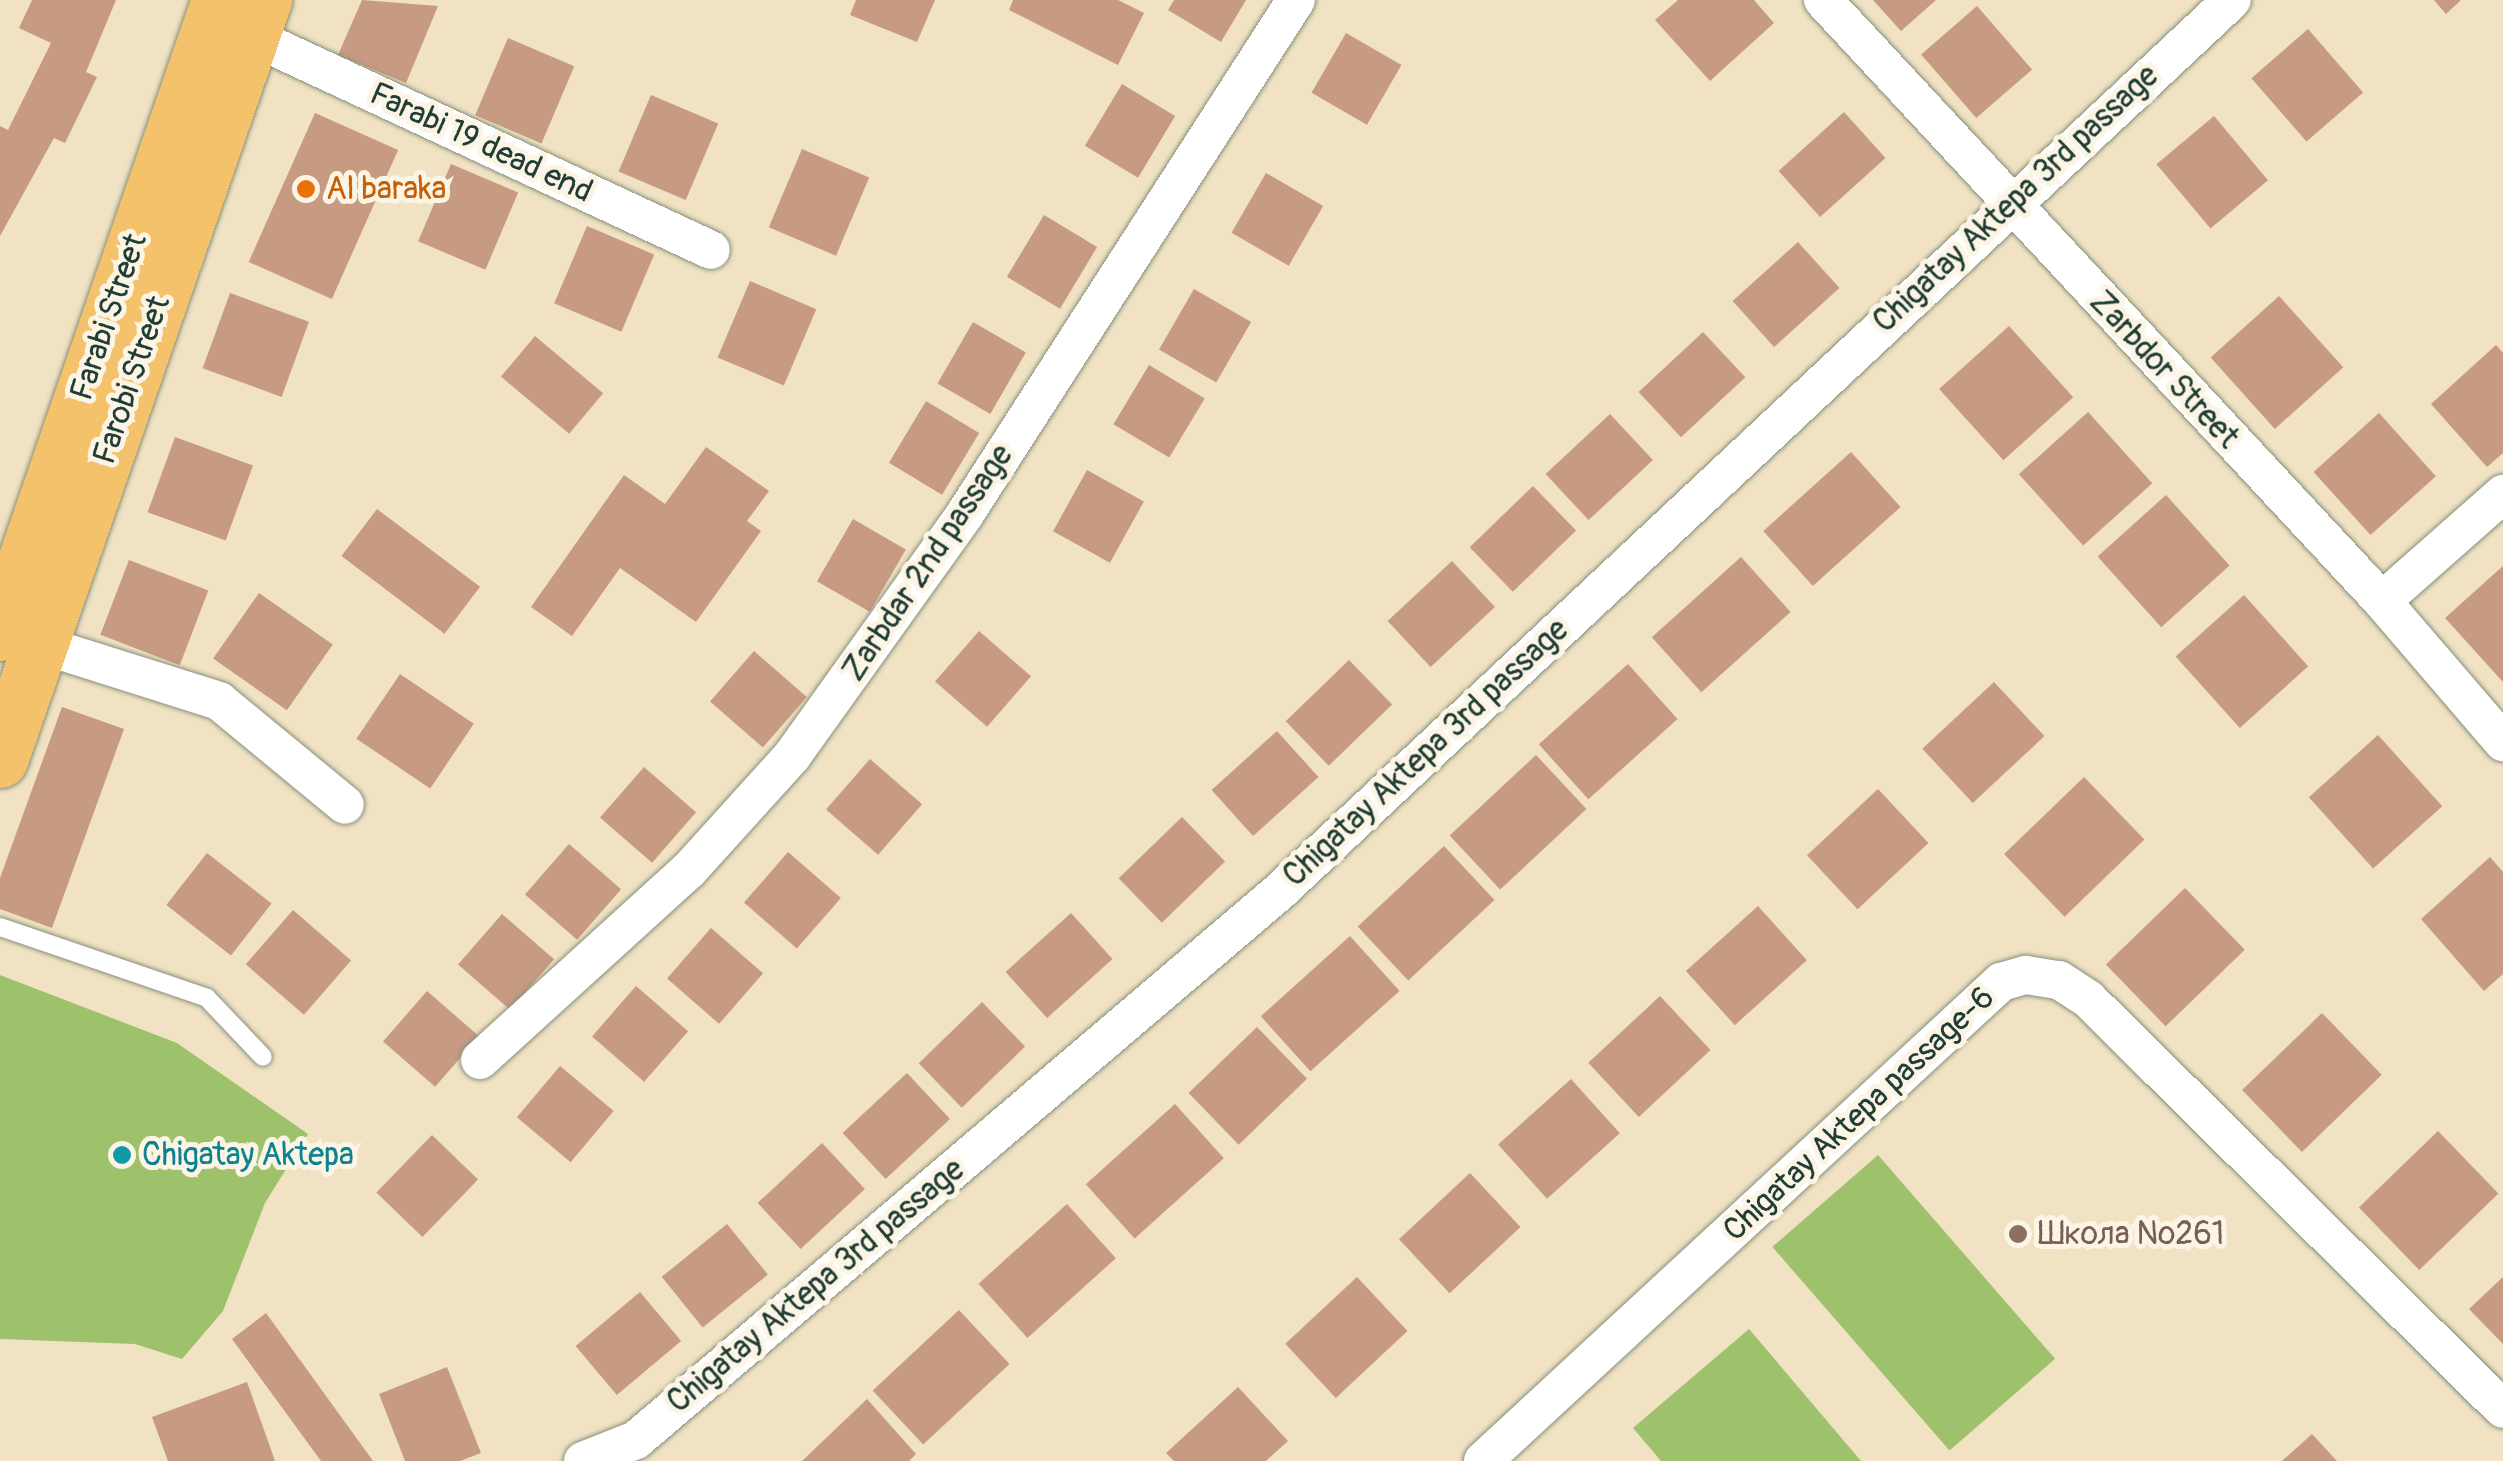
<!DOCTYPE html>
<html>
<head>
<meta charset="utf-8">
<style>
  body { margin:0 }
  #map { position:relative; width:2503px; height:1461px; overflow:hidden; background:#f0e2c3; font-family:Pangolin,sans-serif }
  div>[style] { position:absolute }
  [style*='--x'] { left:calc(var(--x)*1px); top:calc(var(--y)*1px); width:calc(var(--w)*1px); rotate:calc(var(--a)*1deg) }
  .green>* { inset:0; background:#9ec16b; transform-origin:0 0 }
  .building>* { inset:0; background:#c79a82; transform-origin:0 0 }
  .roads { filter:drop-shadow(0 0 2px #88907c) drop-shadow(0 0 2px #88907c) }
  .lane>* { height:18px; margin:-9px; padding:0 9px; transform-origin:9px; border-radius:9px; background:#fff }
  .street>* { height:38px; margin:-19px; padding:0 19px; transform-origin:19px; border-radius:19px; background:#fff }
  .primary>* { height:55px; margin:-27.5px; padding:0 27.5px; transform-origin:27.5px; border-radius:27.5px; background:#f4c26a }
  .dots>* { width:28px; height:28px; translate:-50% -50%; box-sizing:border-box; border:5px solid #fcf5e5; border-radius:50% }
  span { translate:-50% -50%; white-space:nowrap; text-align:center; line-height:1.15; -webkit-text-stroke:10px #fcf5e5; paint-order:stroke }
  .street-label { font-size:32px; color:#1f3d34 }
  .food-label { font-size:32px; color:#c56008 }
  .left { translate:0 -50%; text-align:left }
  .culture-label { font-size:32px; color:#0d838f }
  .education-label { font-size:32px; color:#785e54 }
</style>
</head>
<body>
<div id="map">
  <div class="green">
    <i style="clip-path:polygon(0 975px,177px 1043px,308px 1134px,265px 1203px,223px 1311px,182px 1359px,135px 1344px,0 1339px)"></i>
    <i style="left:1878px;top:1155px;width:270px;height:140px;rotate:49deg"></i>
    <i style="clip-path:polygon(1749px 1329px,1861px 1461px,1661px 1461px,1633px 1428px)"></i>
  </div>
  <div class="building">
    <i style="clip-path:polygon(32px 0,116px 0,86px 72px,97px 77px,65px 143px,54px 138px,0 236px,0 126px,8px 130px,51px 43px,19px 28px)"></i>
    <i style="clip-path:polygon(362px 0,438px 6px,406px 83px,338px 55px)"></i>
    <i style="clip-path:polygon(856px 0,935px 0,917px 42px,850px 15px)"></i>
    <i style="clip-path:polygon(1013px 0,1118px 0,1144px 13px,1118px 65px,1009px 10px)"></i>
    <i style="clip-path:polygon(1174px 0,1246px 0,1221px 42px,1168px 10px)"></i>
    <i style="clip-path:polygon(1678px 0,1754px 0,1774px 23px,1710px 81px,1655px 20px)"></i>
    <i style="clip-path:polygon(1873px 0,1936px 0,1901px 31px)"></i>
    <i style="clip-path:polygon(2434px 0,2461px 0,2446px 14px)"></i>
    <i style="left:1977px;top:6px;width:84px;height:74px;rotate:49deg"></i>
    <i style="left:2308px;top:29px;width:84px;height:75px;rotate:49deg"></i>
    <i style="left:1346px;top:33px;width:64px;height:69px;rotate:30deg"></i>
    <i style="left:508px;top:38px;width:72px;height:84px;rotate:23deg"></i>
    <i style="left:1122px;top:84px;width:62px;height:72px;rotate:31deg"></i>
    <i style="left:651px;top:95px;width:73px;height:83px;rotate:23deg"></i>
    <i style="left:1844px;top:112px;width:62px;height:88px;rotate:48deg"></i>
    <i style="left:315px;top:113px;width:91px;height:163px;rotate:24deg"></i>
    <i style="left:2214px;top:116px;width:84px;height:75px;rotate:50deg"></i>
    <i style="left:802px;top:149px;width:73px;height:85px;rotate:23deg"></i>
    <i style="left:451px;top:164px;width:73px;height:84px;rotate:23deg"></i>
    <i style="left:1266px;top:173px;width:66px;height:69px;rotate:30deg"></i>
    <i style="left:1044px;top:215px;width:62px;height:72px;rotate:31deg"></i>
    <i style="left:587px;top:226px;width:73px;height:84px;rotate:23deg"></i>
    <i style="left:1798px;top:242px;width:62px;height:88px;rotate:48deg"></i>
    <i style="left:750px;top:281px;width:72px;height:83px;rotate:23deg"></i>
    <i style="left:1194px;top:289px;width:66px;height:70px;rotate:30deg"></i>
    <i style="left:230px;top:293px;width:84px;height:80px;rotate:20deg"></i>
    <i style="left:2279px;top:296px;width:96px;height:92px;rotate:48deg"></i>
    <i style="left:973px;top:322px;width:61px;height:71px;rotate:30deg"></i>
    <i style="left:2009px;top:326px;width:96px;height:94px;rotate:48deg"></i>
    <i style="left:1703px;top:332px;width:62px;height:88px;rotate:47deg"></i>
    <i style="left:535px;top:336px;width:89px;height:53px;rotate:40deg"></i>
    <i style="clip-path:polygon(2496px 345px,2503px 353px,2503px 453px,2487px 467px,2431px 404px)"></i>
    <i style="left:1149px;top:365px;width:65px;height:69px;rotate:31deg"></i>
    <i style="left:926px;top:401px;width:62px;height:72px;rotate:31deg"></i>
    <i style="left:2088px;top:412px;width:96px;height:93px;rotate:48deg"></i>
    <i style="left:2379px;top:413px;width:85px;height:88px;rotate:48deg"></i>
    <i style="left:1610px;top:414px;width:63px;height:88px;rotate:47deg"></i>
    <i style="left:175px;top:437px;width:83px;height:80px;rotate:20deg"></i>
    <i style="clip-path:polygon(706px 447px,769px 491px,747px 521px,761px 531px,696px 622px,620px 568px,572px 636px,531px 607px,624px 475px,665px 504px)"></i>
    <i style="left:1851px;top:452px;width:74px;height:118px;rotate:48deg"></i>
    <i style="left:1087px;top:470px;width:65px;height:70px;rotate:29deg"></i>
    <i style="left:1533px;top:486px;width:62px;height:88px;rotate:46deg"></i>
    <i style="left:2166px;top:495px;width:95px;height:92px;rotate:48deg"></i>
    <i style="left:377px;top:509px;width:129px;height:59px;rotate:37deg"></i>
    <i style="left:853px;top:519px;width:61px;height:72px;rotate:30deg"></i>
    <i style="left:1741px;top:557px;width:74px;height:120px;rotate:48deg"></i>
    <i style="left:129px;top:560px;width:85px;height:80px;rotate:21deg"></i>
    <i style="left:1452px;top:561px;width:63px;height:88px;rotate:47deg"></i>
    <i style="clip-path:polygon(2503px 566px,2503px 682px,2445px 618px)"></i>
    <i style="left:259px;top:593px;width:90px;height:80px;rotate:35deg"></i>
    <i style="left:2244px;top:595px;width:96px;height:92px;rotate:48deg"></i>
    <i style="left:979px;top:631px;width:69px;height:67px;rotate:41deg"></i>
    <i style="left:754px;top:651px;width:70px;height:67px;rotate:41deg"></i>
    <i style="left:1349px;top:660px;width:62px;height:88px;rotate:46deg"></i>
    <i style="left:1628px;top:664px;width:74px;height:120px;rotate:48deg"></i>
    <i style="left:400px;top:674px;width:89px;height:78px;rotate:34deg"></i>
    <i style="left:1994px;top:682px;width:74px;height:98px;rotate:47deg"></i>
    <i style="clip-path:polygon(62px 707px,124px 729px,52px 928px,0 909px,0 878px)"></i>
    <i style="left:1277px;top:731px;width:62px;height:88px;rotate:48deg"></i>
    <i style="left:2378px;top:735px;width:96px;height:93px;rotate:48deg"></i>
    <i style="left:1536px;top:755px;width:74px;height:118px;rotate:47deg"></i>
    <i style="left:870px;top:759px;width:69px;height:67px;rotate:41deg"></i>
    <i style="left:644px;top:767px;width:69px;height:67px;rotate:41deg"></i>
    <i style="left:2084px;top:777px;width:87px;height:111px;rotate:46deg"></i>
    <i style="left:1878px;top:789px;width:74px;height:97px;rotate:47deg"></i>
    <i style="left:1182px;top:817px;width:62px;height:88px;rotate:46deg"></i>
    <i style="left:569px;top:844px;width:69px;height:67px;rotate:41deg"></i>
    <i style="left:1444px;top:846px;width:74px;height:118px;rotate:47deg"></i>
    <i style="left:788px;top:852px;width:70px;height:67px;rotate:41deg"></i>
    <i style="left:207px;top:853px;width:82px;height:66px;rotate:38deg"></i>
    <i style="clip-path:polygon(2490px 857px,2503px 872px,2503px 974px,2484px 991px,2421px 919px)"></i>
    <i style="left:2185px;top:888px;width:86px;height:110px;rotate:46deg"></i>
    <i style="left:1758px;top:906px;width:73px;height:97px;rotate:48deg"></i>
    <i style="left:293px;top:910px;width:77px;height:72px;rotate:41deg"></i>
    <i style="left:1071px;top:913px;width:62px;height:88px;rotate:48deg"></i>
    <i style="left:502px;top:914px;width:69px;height:67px;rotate:41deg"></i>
    <i style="left:711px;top:928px;width:69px;height:67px;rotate:41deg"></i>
    <i style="left:1350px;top:936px;width:74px;height:120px;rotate:48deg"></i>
    <i style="left:636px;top:986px;width:69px;height:67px;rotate:41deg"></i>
    <i style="left:427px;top:991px;width:69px;height:67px;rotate:41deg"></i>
    <i style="left:1660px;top:996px;width:74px;height:98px;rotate:47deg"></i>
    <i style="left:982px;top:1002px;width:62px;height:88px;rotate:46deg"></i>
    <i style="left:2322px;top:1013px;width:86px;height:111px;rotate:46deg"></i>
    <i style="left:1257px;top:1027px;width:72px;height:95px;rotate:46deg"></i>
    <i style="left:560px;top:1066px;width:70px;height:67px;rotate:40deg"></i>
    <i style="left:907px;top:1073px;width:63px;height:88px;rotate:47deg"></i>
    <i style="left:1571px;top:1079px;width:73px;height:98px;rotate:48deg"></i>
    <i style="left:1175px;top:1104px;width:73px;height:120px;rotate:48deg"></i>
    <i style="left:2438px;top:1131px;width:87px;height:110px;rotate:46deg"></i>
    <i style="left:432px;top:1135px;width:64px;height:80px;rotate:44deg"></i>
    <i style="left:822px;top:1143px;width:63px;height:88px;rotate:47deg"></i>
    <i style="left:1470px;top:1173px;width:74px;height:97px;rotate:47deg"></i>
    <i style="left:1067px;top:1204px;width:73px;height:119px;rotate:48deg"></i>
    <i style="left:727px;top:1224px;width:65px;height:84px;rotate:51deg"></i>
    <i style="left:1357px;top:1277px;width:74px;height:98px;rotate:47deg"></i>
    <i style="clip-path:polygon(2503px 1277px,2503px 1344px,2469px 1309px)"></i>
    <i style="left:640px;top:1292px;width:64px;height:84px;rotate:50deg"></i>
    <i style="left:959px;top:1310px;width:74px;height:118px;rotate:47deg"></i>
    <i style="clip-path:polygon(266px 1313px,373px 1461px,321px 1461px,232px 1339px)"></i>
    <i style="clip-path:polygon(447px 1367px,481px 1453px,460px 1461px,405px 1461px,379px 1394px)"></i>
    <i style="clip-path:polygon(247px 1382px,275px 1461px,168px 1461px,152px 1417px)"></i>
    <i style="clip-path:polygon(1238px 1387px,1288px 1441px,1266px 1461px,1174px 1461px,1166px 1453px)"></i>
    <i style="clip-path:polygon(867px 1399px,916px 1454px,909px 1461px,802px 1461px)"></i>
    <i style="clip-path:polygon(2312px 1434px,2337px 1461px,2282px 1461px)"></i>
  </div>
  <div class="roads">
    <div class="lane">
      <i style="--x:0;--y:927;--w:219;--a:18.9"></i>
      <i style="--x:207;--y:998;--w:81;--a:46.5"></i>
    </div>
    <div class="street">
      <i style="--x:1823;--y:0;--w:821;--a:47.07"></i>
      <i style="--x:2382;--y:601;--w:186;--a:49.4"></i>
      <i style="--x:251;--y:36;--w:507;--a:24.95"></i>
      <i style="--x:2382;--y:601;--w:162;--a:-41.5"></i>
      <i style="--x:25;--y:630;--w:45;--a:29.4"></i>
      <i style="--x:64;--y:652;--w:163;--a:17.5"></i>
      <i style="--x:219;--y:701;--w:163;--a:39.5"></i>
      <i style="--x:480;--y:1060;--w:282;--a:-42.3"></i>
      <i style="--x:689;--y:870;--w:154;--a:-47.9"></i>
      <i style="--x:792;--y:756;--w:297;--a:-54.4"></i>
      <i style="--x:965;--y:514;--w:611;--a:-57.22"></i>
      <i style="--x:583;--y:1461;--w:57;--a:-21.6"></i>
      <i style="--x:636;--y:1440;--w:845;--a:-40.44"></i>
      <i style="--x:1279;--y:892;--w:1305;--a:-43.11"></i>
      <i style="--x:1483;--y:1461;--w:706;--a:-42.76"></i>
      <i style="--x:2001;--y:982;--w:26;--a:-16"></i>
      <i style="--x:2026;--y:975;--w:33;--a:9"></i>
      <i style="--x:2059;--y:980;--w:35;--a:33"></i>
      <i style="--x:2088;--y:999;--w:583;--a:44.65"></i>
    </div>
    <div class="primary">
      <i style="--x:0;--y:633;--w:670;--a:-70.92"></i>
      <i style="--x:0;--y:760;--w:805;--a:-70.84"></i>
    </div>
  </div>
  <div class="dots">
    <i style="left:306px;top:189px;background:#e8710a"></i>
    <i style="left:122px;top:1155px;background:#0f9aa8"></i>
    <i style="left:2018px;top:1234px;background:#8d6e63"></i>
  </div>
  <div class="street-label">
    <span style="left:481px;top:143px;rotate:25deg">Farabi 19 dead end</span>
    <span style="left:2016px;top:199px;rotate:-43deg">Chigatay Aktepa 3rd passage</span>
    <span style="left:109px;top:317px;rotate:-71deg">Farabi Street</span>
    <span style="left:2164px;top:370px;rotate:47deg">Zarbdor Street</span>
    <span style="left:132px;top:380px;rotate:-71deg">Farobi Street</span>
    <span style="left:928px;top:563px;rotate:-56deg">Zarbdar 2nd passage</span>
    <span style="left:1426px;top:753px;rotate:-43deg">Chigatay Aktepa 3rd passage</span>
    <span style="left:1859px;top:1114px;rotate:-43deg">Chigatay Aktepa passage-6</span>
    <span style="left:816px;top:1286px;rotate:-40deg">Chigatay Aktepa 3rd passage</span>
  </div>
  <div class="food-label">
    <span class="left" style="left:326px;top:189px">Al baraka</span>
  </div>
  <div class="culture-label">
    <span class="left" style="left:142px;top:1155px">Chigatay Aktepa</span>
  </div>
  <div class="education-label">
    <span class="left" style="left:2038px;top:1234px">Школа №261</span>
  </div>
</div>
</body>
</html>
